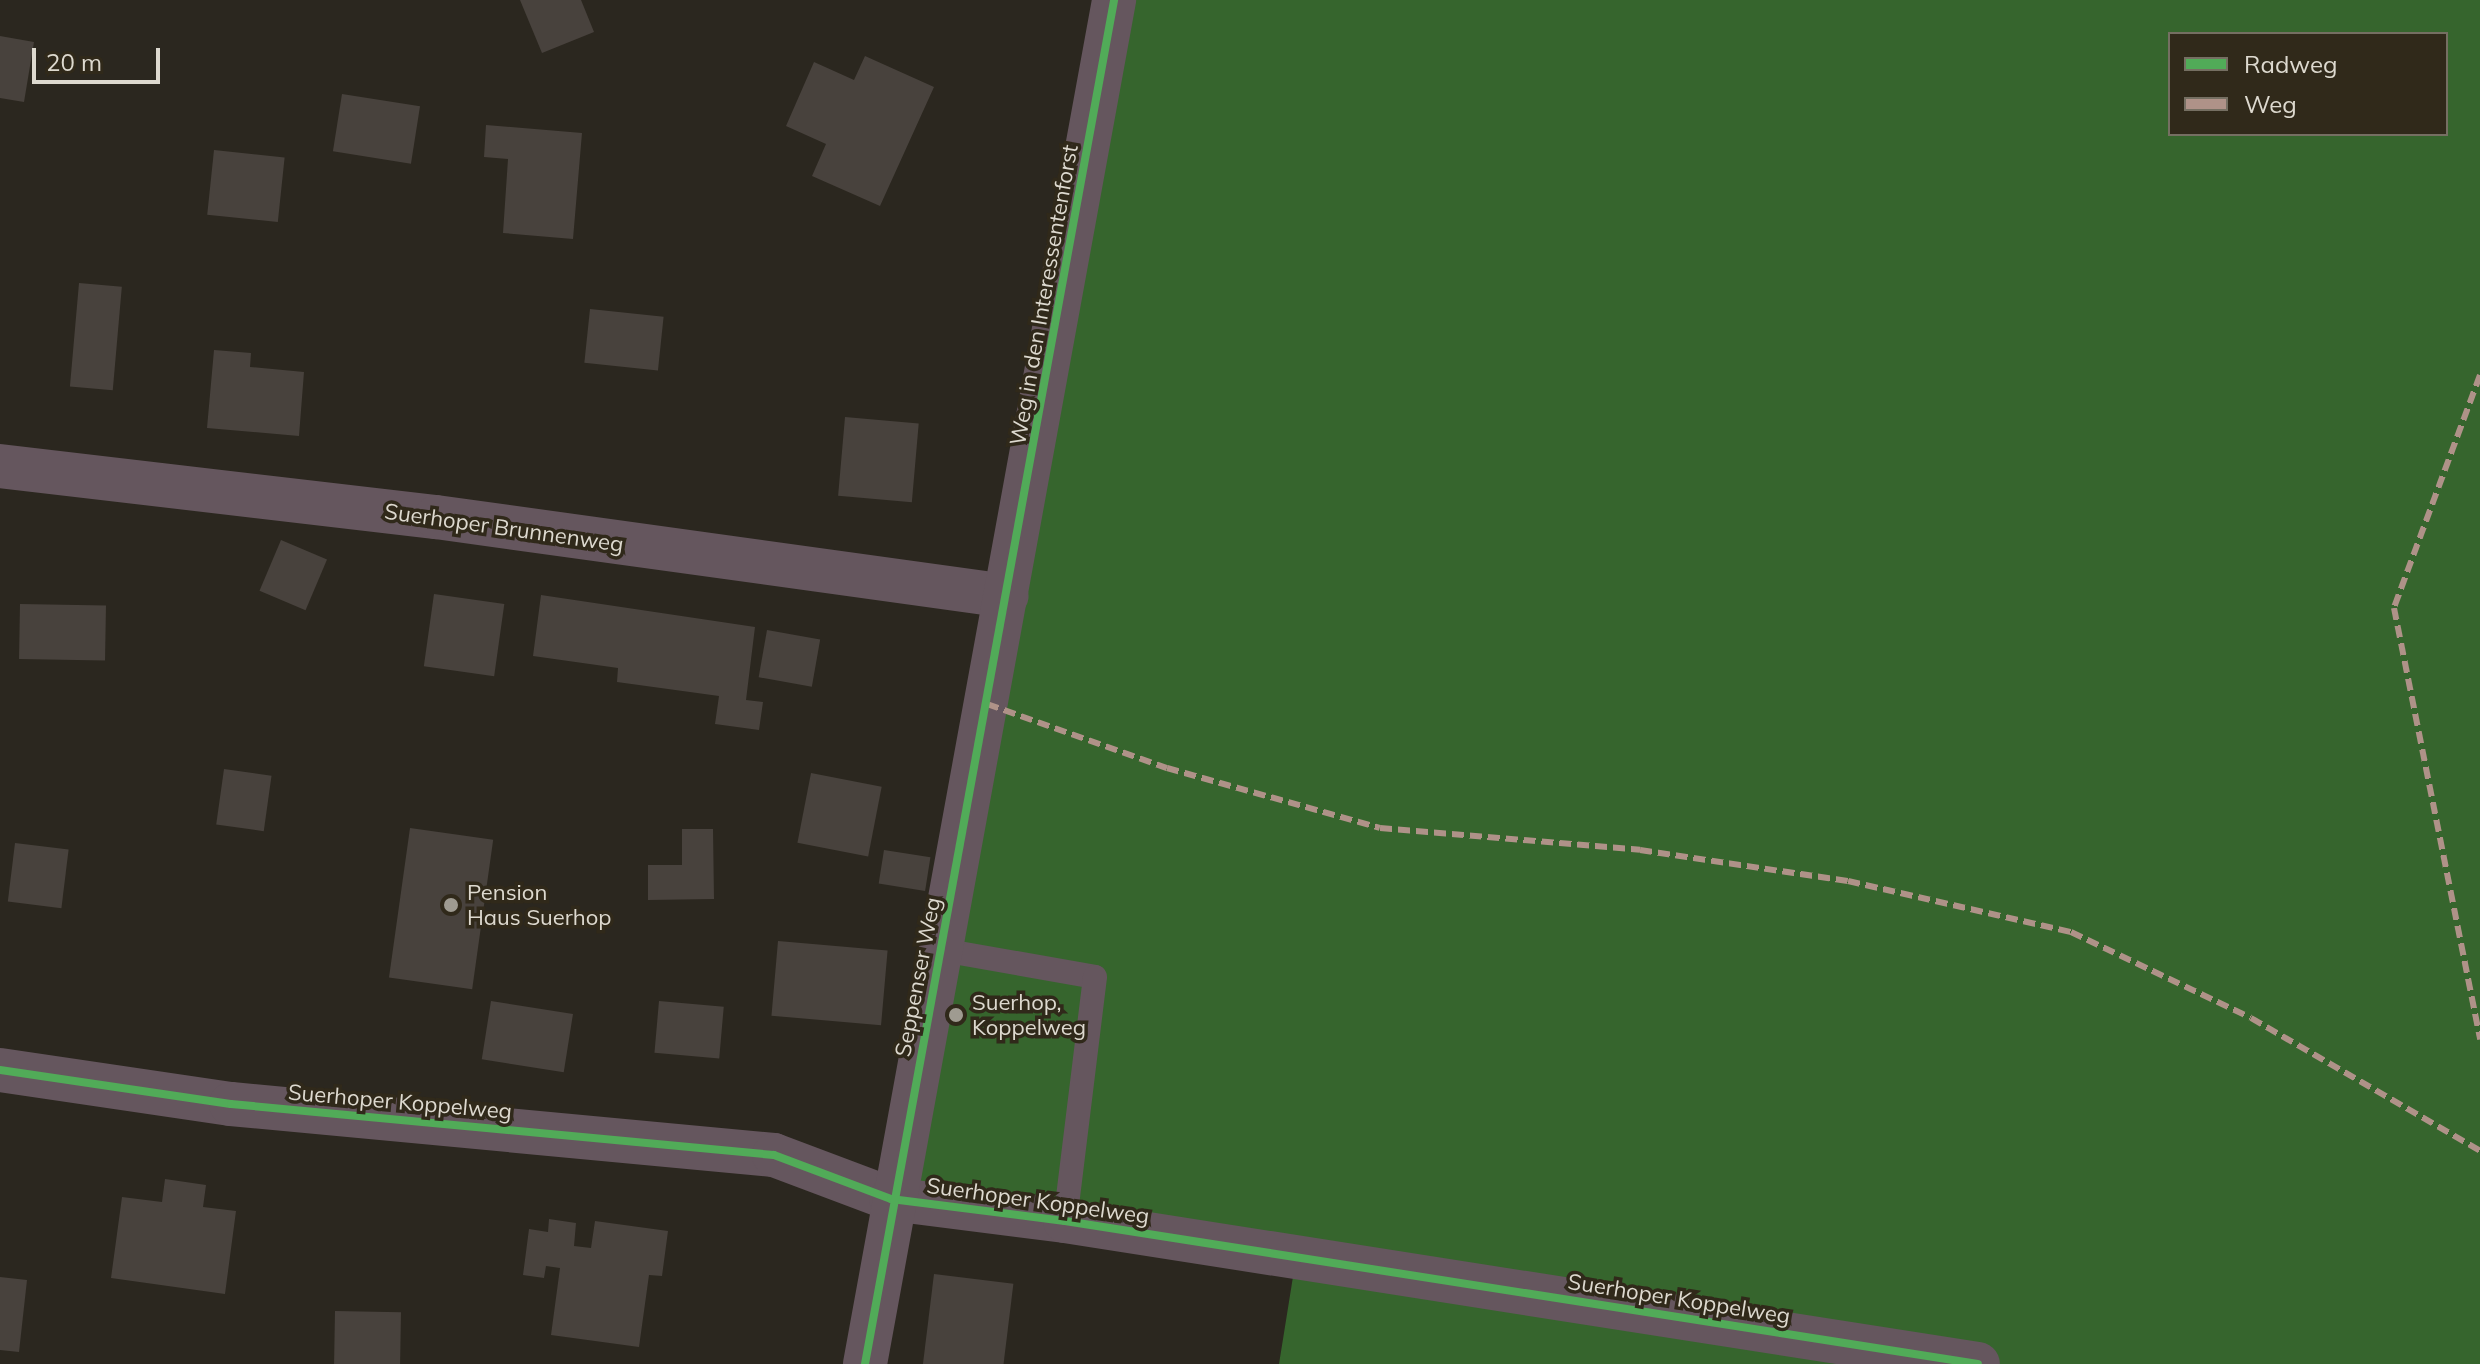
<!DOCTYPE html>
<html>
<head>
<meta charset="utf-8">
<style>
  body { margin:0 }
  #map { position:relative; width:2480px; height:1364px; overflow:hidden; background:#2b271f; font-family:Mulish,sans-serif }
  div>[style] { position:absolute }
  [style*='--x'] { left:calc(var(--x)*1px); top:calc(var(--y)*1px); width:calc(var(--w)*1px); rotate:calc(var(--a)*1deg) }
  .forest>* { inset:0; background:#36652d }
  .building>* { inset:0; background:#48423d; transform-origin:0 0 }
  .service>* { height:24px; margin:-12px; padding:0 12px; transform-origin:12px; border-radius:12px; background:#65565e }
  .minor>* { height:44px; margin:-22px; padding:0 22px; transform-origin:22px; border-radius:22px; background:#65565e }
  .quiet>* { height:6px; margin-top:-3px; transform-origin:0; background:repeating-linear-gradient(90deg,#af9288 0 12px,transparent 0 18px) }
  .cycleway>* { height:8px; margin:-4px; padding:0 4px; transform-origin:4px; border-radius:4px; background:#51ab58 }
  .dots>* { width:22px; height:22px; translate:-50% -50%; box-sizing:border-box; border:4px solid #30291a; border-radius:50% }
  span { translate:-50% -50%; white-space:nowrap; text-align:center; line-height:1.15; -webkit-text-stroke:7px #30291a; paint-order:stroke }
  .street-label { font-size:22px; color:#ddd9cf }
  .poi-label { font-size:22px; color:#ddd9cf }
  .left { translate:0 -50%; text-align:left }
  .legend { position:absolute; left:2168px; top:32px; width:280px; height:104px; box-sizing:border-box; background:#30291a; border:2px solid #756f62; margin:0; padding:10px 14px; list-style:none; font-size:24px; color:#ddd9cf }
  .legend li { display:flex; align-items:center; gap:16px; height:40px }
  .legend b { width:40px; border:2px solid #756f62 }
  .scale { position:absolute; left:32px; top:48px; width:128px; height:36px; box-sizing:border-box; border:4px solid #ddd9cf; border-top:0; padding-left:10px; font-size:24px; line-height:28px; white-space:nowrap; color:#ddd9cf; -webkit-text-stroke:6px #30291a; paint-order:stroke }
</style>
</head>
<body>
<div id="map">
  <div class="forest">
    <i style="clip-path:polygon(evenodd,1114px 0,2480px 0,2480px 1364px,1279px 1364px,1296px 1258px,891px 1199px,1114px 0,2170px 34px,2446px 34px,2446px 134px,2170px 134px,2170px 34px)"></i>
  </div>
  <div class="building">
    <i style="clip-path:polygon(520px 0,581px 0,594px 32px,542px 53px)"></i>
    <i style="clip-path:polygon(0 36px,34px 42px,24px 102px,0 98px)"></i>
    <i style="clip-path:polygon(865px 56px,934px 87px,880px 206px,812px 176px,826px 144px,786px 126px,814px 62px,854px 80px)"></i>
    <i style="left:342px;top:94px;width:79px;height:58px;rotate:9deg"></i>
    <i style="clip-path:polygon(486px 125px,582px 133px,573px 239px,503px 233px,508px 159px,484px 157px)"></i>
    <i style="left:214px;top:150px;width:71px;height:65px;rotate:6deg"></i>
    <i style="left:79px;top:283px;width:43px;height:104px;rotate:5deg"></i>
    <i style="left:590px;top:309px;width:74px;height:54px;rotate:6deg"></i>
    <i style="clip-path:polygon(214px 350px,251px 353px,250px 367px,304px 372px,299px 436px,207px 428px)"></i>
    <i style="left:845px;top:417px;width:74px;height:79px;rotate:5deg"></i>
    <i style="left:281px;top:540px;width:50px;height:55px;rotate:23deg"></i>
    <i style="left:434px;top:594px;width:71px;height:73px;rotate:8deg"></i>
    <i style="clip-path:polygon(541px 595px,755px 627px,746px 700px,763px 702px,759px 730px,715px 724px,719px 696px,617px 682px,618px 668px,533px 656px)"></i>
    <i style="left:20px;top:604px;width:86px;height:55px;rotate:1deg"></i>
    <i style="left:767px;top:630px;width:54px;height:48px;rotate:10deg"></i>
    <i style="left:224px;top:769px;width:48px;height:56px;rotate:8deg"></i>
    <i style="left:811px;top:773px;width:72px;height:71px;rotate:11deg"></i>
    <i style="left:410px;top:828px;width:84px;height:151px;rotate:8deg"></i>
    <i style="clip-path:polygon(682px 829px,713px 829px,714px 899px,648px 900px,648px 865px,682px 865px)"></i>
    <i style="left:15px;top:843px;width:54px;height:59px;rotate:7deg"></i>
    <i style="left:884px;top:850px;width:47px;height:34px;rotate:9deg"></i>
    <i style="left:778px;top:941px;width:110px;height:75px;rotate:5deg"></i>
    <i style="left:491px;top:1001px;width:83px;height:59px;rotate:9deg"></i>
    <i style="left:659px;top:1001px;width:65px;height:52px;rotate:5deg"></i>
    <i style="clip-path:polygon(165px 1179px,206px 1185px,203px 1207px,236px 1211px,225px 1294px,111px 1278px,122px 1197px,162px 1202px)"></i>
    <i style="clip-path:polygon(549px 1219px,576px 1223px,574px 1246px,591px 1248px,595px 1221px,668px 1231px,662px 1276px,649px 1275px,639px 1347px,551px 1335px,560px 1268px,546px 1266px,544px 1278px,523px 1275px,529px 1229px,548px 1232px)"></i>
    <i style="left:934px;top:1274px;width:80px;height:91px;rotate:7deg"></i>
    <i style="clip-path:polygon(0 1277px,27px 1280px,19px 1352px,0 1350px)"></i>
    <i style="left:335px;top:1311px;width:66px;height:53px;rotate:1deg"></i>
  </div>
  <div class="service">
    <i style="--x:942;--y:950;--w:155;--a:10"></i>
    <i style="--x:1095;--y:977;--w:246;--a:97"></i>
  </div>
  <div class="minor">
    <i style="--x:0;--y:466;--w:439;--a:6.7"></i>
    <i style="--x:436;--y:517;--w:576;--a:7.88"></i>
    <i style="--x:0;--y:1070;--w:233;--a:8.4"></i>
    <i style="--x:231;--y:1104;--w:545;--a:5.37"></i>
    <i style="--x:774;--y:1155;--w:125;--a:20.6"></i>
    <i style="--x:891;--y:1199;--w:175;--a:7.2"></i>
    <i style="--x:1065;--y:1221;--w:924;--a:8.9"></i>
    <i style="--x:865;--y:1364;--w:1387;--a:-79.65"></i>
  </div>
  <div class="quiet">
    <i style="--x:2480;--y:375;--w:248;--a:110.3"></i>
    <i style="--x:2394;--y:608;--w:440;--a:78.7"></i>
    <i style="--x:987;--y:704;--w:191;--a:19.6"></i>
    <i style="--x:1167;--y:768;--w:221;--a:15.7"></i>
    <i style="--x:1380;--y:828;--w:261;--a:4.8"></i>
    <i style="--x:1640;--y:850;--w:210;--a:8.5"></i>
    <i style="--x:1848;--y:881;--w:229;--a:12.9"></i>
    <i style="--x:2071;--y:932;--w:199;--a:25.5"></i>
    <i style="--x:2251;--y:1018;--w:265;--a:30.1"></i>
  </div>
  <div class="cycleway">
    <i style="--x:0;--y:1070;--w:233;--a:8.4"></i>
    <i style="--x:231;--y:1104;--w:545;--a:5.37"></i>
    <i style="--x:774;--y:1155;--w:125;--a:20.6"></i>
    <i style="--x:891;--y:1199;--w:175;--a:7.2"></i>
    <i style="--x:1065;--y:1221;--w:924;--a:8.9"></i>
    <i style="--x:865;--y:1364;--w:1387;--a:-79.65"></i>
  </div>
  <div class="dots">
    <i style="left:451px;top:905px;background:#9f9b91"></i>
    <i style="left:956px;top:1015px;background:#9f9b91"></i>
  </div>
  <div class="street-label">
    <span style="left:1044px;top:295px;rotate:-80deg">Weg in den Interessentenforst</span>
    <span style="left:504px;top:528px;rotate:8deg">Suerhoper Brunnenweg</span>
    <span style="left:918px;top:977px;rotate:-79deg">Seppenser Weg</span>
    <span style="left:400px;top:1102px;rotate:5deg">Suerhoper Koppelweg</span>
    <span style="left:1038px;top:1201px;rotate:8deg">Suerhoper Koppelweg</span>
    <span style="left:1679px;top:1299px;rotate:9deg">Suerhoper Koppelweg</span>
  </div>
  <div class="poi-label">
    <span class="left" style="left:467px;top:905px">Pension<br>Haus Suerhop</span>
    <span class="left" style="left:972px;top:1015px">Suerhop,<br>Koppelweg</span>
  </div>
  <ul class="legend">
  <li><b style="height:10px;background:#51ab58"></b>Radweg</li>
  <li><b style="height:10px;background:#af9288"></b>Weg</li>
  </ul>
  <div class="scale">20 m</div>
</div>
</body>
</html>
